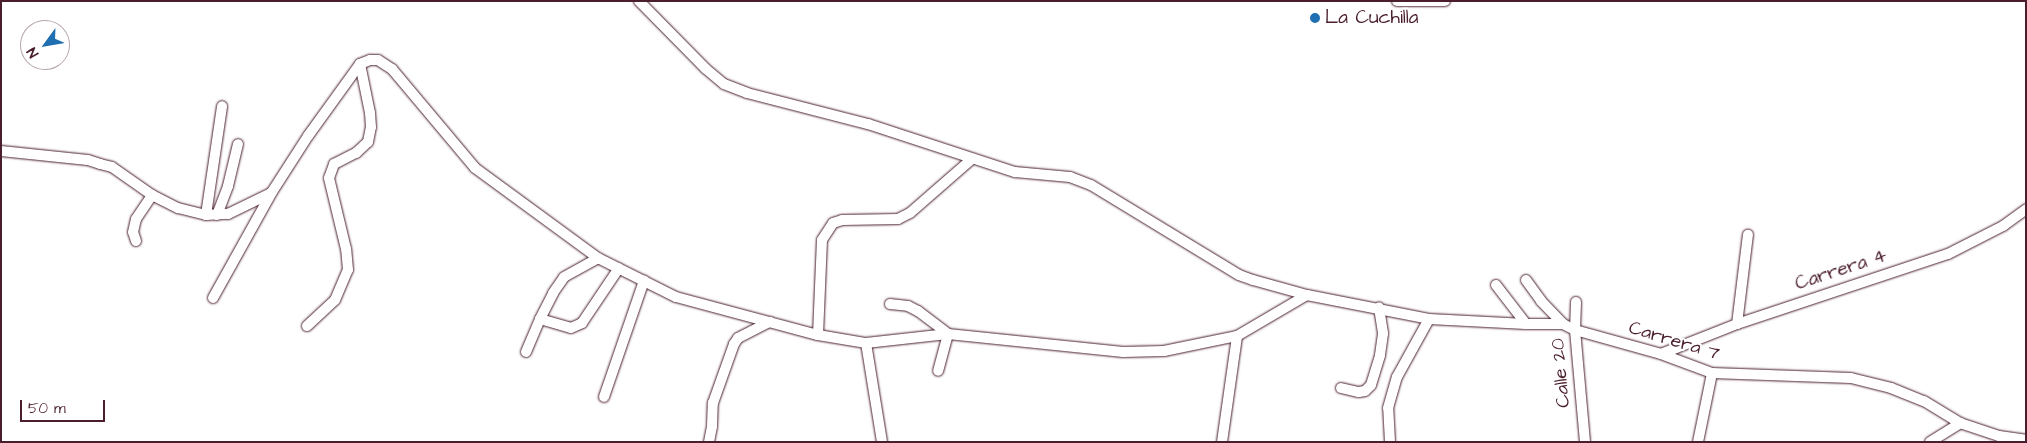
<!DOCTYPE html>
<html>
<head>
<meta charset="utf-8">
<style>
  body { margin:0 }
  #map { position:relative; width:2027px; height:443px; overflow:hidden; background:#fff; font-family:"Architects Daughter",sans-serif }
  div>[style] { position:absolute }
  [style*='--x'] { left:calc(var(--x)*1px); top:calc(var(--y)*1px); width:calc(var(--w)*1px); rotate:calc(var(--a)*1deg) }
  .roads { filter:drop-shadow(0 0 1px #4a1f2b) drop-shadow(0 0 1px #4a1f2b) }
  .minor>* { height:10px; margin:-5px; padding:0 5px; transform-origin:5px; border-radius:5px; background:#fff }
  .dots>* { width:14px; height:14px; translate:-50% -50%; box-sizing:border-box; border:2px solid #fff; border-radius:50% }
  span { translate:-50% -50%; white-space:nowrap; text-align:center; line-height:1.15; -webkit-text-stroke:4px #fff; paint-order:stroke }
  .poi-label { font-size:19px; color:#4a1f2b }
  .left { translate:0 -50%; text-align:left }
  .street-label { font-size:19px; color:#4a1f2b }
  .frame { position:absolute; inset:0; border:2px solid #4a1f2b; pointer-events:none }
  .north { position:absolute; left:20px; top:20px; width:50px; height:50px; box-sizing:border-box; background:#fff; border:1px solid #b7a5aa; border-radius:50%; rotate:238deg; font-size:14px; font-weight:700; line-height:20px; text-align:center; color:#4a1f2b }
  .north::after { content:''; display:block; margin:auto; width:18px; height:22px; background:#1f6fb2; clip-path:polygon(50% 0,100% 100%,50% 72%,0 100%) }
  .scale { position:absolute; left:20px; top:400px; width:85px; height:22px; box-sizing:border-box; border:2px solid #4a1f2b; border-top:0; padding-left:6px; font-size:15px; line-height:18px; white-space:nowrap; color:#4a1f2b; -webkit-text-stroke:4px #fff; paint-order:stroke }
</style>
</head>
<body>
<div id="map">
  <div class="roads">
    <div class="minor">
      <i style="--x:639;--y:1;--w:95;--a:45.4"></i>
      <i style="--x:706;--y:69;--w:23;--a:40"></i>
      <i style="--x:724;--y:84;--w:25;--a:21"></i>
      <i style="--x:747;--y:93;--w:125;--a:14.4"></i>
      <i style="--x:868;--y:124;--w:155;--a:18.1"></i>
      <i style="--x:1015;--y:172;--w:55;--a:5.2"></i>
      <i style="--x:1070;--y:177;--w:22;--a:21"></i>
      <i style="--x:1091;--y:185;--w:173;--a:31.3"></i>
      <i style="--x:1239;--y:275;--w:15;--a:20"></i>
      <i style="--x:1253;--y:280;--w:56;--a:15.5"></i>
      <i style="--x:1307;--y:295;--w:124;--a:11.1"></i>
      <i style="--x:1429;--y:319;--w:97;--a:3"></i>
      <i style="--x:1526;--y:324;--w:37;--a:0"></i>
      <i style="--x:1563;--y:324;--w:13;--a:27"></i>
      <i style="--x:1575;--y:330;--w:89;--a:15.6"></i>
      <i style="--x:1661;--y:354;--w:54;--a:20.4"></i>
      <i style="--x:1712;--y:373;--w:139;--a:2.1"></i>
      <i style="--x:1851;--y:378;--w:41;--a:14"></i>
      <i style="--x:1891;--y:388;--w:35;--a:22"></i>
      <i style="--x:1924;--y:401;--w:42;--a:31.4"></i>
      <i style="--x:1960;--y:423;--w:41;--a:18.4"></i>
      <i style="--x:1999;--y:436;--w:27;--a:8"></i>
      <i style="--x:1397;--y:1;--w:48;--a:0"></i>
      <i style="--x:1;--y:151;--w:87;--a:5.9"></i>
      <i style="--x:88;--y:160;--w:13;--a:18"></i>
      <i style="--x:100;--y:164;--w:12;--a:14"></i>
      <i style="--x:112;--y:167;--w:49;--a:35"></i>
      <i style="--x:152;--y:195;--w:29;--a:27"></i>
      <i style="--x:178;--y:208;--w:29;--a:14"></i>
      <i style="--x:206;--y:215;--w:22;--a:-3"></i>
      <i style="--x:228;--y:214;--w:48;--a:-26"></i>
      <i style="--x:206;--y:215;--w:110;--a:-81.6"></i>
      <i style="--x:217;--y:215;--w:31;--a:-69"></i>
      <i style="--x:228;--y:186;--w:43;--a:-76.6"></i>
      <i style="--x:136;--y:241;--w:9;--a:-108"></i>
      <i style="--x:133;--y:232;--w:13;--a:-77"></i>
      <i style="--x:136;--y:219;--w:29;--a:-56"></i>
      <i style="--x:1526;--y:280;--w:26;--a:54"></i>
      <i style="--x:1541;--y:301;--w:32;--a:46"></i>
      <i style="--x:1496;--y:285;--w:49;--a:52.4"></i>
      <i style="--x:213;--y:298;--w:121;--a:-60.9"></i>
      <i style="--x:272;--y:192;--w:67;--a:-57.3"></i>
      <i style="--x:308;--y:136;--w:89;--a:-54.2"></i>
      <i style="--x:360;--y:64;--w:11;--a:-22"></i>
      <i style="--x:370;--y:60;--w:8;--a:0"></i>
      <i style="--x:378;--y:60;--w:17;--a:33"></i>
      <i style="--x:392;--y:69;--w:129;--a:50"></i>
      <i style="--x:475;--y:168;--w:152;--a:36.2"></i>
      <i style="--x:598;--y:258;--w:87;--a:26.6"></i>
      <i style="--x:676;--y:297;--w:147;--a:15"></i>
      <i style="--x:818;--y:335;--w:49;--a:9.5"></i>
      <i style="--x:866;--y:343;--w:82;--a:-6.3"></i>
      <i style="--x:948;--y:334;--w:176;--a:5.9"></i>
      <i style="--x:1123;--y:352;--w:41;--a:-1.4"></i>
      <i style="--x:1164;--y:351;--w:75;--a:-11.6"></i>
      <i style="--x:1237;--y:336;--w:81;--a:-30.4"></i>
      <i style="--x:1576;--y:302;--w:28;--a:92"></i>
      <i style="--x:1575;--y:330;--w:112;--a:84.9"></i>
      <i style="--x:890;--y:304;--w:18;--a:6"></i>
      <i style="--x:908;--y:306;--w:11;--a:27"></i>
      <i style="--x:918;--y:311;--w:38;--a:37"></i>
      <i style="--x:948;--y:334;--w:38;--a:105"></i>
      <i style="--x:540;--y:319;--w:32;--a:16"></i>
      <i style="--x:571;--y:328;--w:12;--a:-24"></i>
      <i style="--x:582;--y:323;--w:66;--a:-56.1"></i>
      <i style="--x:1737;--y:324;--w:90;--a:-83"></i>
      <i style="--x:307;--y:326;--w:38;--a:-43"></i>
      <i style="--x:335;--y:300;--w:33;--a:-67"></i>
      <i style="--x:348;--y:270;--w:21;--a:-95"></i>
      <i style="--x:346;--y:249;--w:73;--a:-103.5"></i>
      <i style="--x:329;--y:178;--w:15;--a:-70"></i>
      <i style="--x:334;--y:164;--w:25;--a:-27"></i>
      <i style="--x:356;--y:153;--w:16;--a:-43"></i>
      <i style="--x:368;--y:142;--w:15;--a:-79"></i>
      <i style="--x:371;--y:127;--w:14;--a:-94"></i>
      <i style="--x:370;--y:113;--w:50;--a:-101.5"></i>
      <i style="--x:818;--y:335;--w:95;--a:-87.6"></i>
      <i style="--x:822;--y:240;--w:20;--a:-57"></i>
      <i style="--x:833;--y:223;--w:9;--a:-18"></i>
      <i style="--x:842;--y:220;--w:56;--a:-1"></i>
      <i style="--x:898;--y:219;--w:13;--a:-27"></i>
      <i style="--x:910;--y:213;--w:82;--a:-41.1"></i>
      <i style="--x:866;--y:343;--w:100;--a:80.8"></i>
      <i style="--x:526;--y:352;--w:36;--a:-67"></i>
      <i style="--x:540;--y:319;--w:29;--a:-63"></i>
      <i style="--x:553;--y:293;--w:19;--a:-55"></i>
      <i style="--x:564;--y:277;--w:39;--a:-29"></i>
      <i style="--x:1661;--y:354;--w:82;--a:-21.5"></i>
      <i style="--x:1737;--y:324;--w:222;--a:-18.4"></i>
      <i style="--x:1948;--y:254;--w:62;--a:-27"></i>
      <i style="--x:2003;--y:226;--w:29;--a:-36"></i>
      <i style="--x:1341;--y:388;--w:18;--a:13"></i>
      <i style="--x:1359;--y:392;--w:6;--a:-9"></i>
      <i style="--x:1365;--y:391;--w:8;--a:-45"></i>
      <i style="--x:1371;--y:385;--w:31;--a:-73"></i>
      <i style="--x:1380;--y:355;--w:22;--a:-82"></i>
      <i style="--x:1383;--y:333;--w:26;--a:-99"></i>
      <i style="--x:604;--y:397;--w:123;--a:-71"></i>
      <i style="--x:709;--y:442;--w:16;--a:-79"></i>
      <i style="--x:712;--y:426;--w:23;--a:-88"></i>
      <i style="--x:713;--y:403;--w:63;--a:-70.4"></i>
      <i style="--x:734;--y:344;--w:7;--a:-56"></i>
      <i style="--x:738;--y:338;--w:36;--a:-27"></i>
      <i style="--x:1222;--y:442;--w:107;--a:-81.9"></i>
      <i style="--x:1390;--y:442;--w:34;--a:-93"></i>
      <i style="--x:1388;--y:408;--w:32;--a:-74"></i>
      <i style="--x:1397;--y:377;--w:66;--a:-61.1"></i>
      <i style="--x:1698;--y:442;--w:70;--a:-78.5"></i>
      <i style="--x:1930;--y:442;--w:36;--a:-32"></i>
    </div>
  </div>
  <div class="dots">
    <i style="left:1315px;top:18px;background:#1f6fb2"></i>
  </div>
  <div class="poi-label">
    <span class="left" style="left:1325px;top:18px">La Cuchilla</span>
  </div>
  <div class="street-label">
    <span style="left:1841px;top:270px;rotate:-18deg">Carrera 4</span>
    <span style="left:1674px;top:341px;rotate:17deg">Carrera 7</span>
    <span style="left:1561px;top:373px;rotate:-95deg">Calle 20</span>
  </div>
  <div class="frame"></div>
  <div class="north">N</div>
  <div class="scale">50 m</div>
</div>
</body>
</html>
